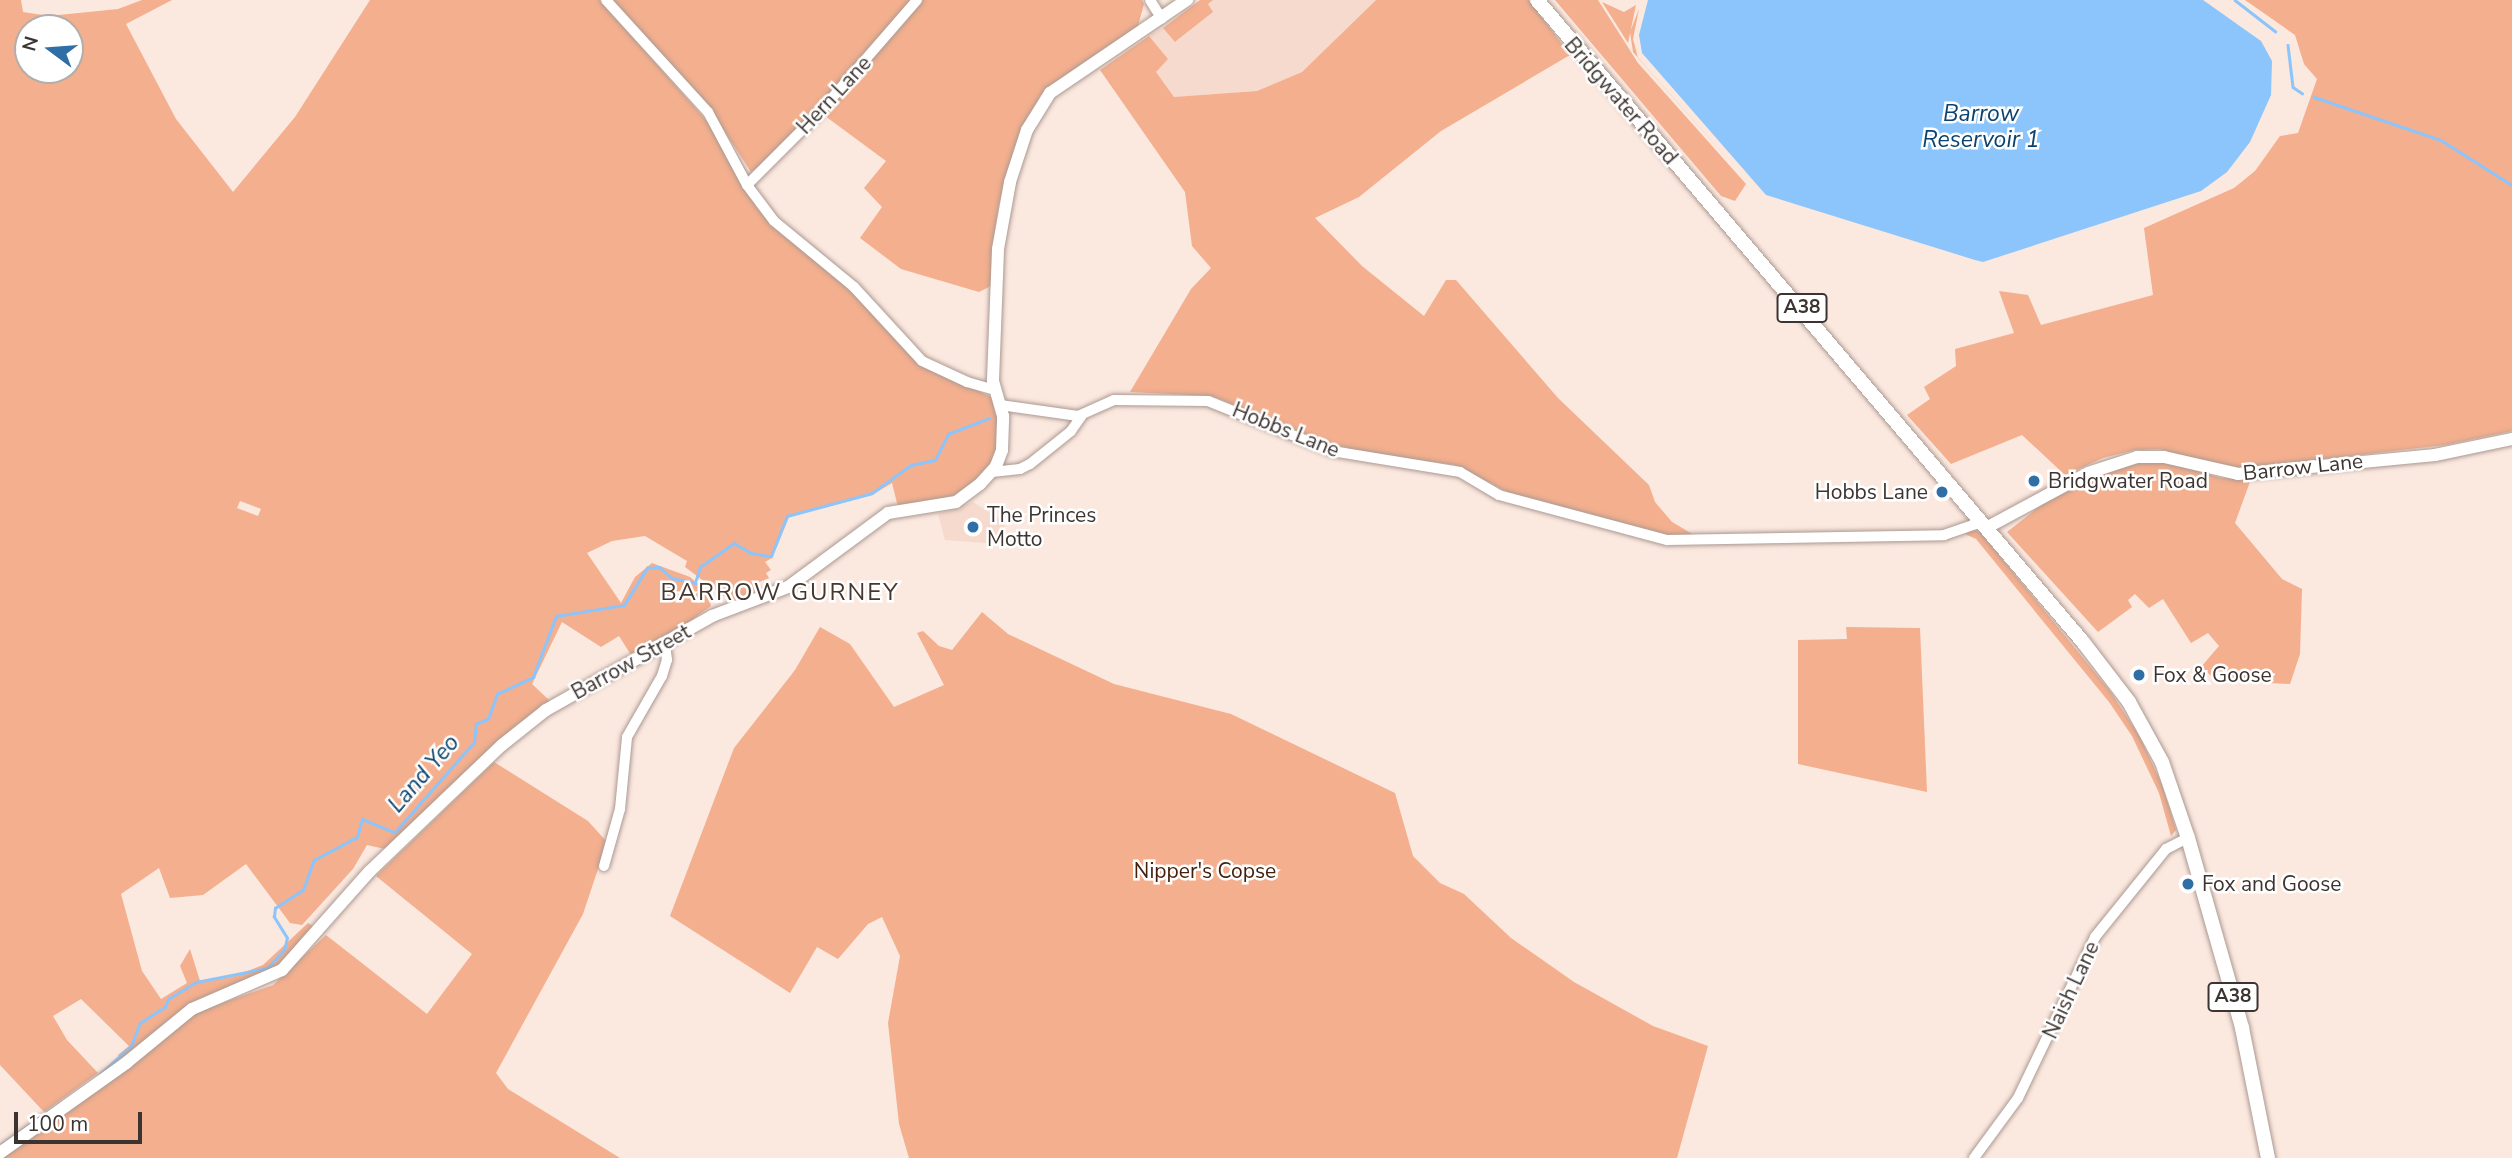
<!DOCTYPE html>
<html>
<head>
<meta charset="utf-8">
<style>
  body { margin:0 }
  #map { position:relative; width:2512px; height:1158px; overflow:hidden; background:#fbe8df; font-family:"Nunito Sans",sans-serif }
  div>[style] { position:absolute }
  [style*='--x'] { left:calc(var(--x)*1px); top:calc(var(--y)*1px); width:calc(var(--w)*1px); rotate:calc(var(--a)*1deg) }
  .built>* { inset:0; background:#f5dacd }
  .green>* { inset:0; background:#f3af8e }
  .water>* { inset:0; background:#8bc5fc }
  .stream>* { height:2.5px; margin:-1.25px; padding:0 1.25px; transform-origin:1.25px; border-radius:1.25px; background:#8bc5fc }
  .roads { filter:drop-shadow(0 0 2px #ab9991) drop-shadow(0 0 2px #ab9991) }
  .minor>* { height:10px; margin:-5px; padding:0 5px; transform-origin:5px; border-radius:5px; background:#fff }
  .major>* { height:12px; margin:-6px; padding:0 6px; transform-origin:6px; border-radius:6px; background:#fff }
  .highway>* { height:14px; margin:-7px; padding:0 7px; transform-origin:7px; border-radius:7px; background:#fff }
  .dots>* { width:19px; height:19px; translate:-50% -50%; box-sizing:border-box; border:4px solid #fff; border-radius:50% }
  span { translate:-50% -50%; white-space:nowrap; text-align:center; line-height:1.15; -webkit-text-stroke:5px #fff; paint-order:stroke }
  .shield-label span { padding:2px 5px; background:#fff; border:2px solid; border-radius:5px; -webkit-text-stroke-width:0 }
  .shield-label { font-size:19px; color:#3c3431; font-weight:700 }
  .street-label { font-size:21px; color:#3c3431 }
  .poi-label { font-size:21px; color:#3c3431 }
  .left { translate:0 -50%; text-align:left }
  .right { translate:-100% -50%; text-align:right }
  .park-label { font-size:21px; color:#421f0c }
  .water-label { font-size:23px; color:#0b436e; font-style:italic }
  .quarter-label { font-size:24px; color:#45372f; letter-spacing:2px }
  .north { position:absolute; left:14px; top:14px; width:70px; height:70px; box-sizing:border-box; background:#fff; border:2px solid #b1aead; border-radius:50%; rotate:286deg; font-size:19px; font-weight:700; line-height:28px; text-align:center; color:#3c3431 }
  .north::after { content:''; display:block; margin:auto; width:24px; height:32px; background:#306fa6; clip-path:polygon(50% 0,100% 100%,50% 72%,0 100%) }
  .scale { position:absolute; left:14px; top:1112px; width:128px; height:32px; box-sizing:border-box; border:4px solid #3c3431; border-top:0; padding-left:9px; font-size:21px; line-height:24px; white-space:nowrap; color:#3c3431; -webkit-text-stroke:5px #fff; paint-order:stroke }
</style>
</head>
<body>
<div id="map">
  <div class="built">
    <i style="clip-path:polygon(1213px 0,1376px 0,1302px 72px,1257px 91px,1174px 97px,1156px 72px,1167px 58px,1149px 36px,1163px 28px,1176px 42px,1213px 12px,1207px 4px)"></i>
    <i style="clip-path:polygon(973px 502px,1006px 523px,999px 544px,945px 540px,938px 514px)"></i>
  </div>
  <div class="green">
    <i style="clip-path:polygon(evenodd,0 0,21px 0,23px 12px,49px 16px,118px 9px,142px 0,172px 0,126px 24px,176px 119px,233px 192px,295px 117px,370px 0,600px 0,712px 127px,757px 208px,773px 227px,832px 273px,922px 364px,993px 398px,999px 415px,998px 445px,992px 464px,962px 494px,898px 507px,892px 483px,872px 495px,789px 517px,772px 558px,765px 562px,771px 570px,766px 573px,769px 578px,757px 583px,764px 593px,729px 600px,685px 567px,687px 561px,645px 536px,612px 541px,587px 553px,621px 603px,635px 577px,652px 563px,690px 577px,708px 592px,711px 606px,662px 641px,631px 655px,619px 636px,601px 647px,562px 622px,532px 684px,550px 701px,475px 762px,385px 849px,367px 845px,353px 869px,302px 925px,290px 923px,246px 864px,203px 895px,170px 898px,159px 868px,121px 894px,142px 971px,161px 999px,187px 983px,180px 966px,190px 949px,200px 981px,232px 977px,263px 965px,308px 923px,313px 926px,277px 968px,122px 1060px,118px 1055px,129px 1046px,81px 999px,53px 1016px,67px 1040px,98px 1073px,44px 1112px,0 1065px,0 0,28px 28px,70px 28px,70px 70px,28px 70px,28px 28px,0 0,240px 501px,261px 509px,258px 516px,237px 508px,240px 501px)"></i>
    <i style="clip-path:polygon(611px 0,913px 0,774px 156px,751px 172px,706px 103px)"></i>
    <i style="clip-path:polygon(922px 0,1142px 0,1144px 4px,1138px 26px,1131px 33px,1040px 96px,1010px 164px,999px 204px,992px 249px,993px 285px,979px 292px,901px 269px,860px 238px,882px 207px,864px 188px,886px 161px,821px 113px)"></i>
    <i style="clip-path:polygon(1200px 0,1213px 0,1208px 4px,1213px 12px,1175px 42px,1163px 28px)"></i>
    <i style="clip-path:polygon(1376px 0,1529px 0,1570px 55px,1441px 131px,1359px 197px,1315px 218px,1362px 266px,1424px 316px,1446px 280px,1456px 280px,1558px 398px,1649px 485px,1655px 502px,1672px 522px,1694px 535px,1661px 535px,1511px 494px,1455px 465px,1361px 452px,1323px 441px,1212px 396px,1130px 392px,1191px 289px,1211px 268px,1192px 246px,1185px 192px,1100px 70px,1149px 36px,1168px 59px,1156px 72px,1174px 97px,1257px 91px,1302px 72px)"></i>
    <i style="clip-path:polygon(1555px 0,1598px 0,1638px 63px,1746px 184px,1735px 201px,1721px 196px)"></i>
    <i style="clip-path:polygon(2245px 0,2512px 0,2512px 431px,2445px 445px,2262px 466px,2232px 468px,2159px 449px,2135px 450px,2103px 458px,2065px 475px,2022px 435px,1951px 464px,1907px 415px,1930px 399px,1924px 387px,1956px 366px,1955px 349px,2014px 333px,1999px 291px,2028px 295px,2041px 325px,2153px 295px,2144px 228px,2234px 188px,2255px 171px,2280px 136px,2298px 133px,2317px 79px,2304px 64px,2295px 35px)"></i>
    <i style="clip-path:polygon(1602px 2px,1624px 12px,1636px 5px,1628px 43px)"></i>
    <i style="clip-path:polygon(1639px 9px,1633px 39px,1638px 58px,1741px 174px,1633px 52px,1630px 32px)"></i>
    <i style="clip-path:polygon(2147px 461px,2163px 461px,2221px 478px,2251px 479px,2235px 523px,2282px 579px,2302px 589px,2300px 654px,2290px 684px,2216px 680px,2201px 667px,2219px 646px,2208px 633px,2191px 643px,2163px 599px,2149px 608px,2135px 594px,2128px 600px,2132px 607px,2098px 632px,2007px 532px,2045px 502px,2093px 476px)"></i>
    <i style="clip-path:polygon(1973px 530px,1980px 532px,2110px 691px,2140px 737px,2163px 787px,2176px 830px,2171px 836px,2159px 793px,2132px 736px,2109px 702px,1976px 539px,1965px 534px)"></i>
    <i style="clip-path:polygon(982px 612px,1008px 634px,1114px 684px,1231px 714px,1395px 793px,1413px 856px,1440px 883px,1464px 894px,1511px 938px,1574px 982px,1653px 1026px,1708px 1046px,1677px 1158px,909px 1158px,899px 1124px,888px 1023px,900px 956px,882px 917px,868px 924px,838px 959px,817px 947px,790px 993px,670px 916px,734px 748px,795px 670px,820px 627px,850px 644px,894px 707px,944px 685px,917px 633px,923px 631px,939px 646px,952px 650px)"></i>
    <i style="clip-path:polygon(1846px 627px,1920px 628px,1927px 792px,1798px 764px,1798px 640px,1847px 639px)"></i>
    <i style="clip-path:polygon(494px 762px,588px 821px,607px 842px,583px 914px,496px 1073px,508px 1089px,620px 1158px,2px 1158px,194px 1013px,273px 985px,326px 935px,427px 1014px,472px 954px,376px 876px)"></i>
  </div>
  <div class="water">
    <i style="clip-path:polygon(1648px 0,2203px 0,2261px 41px,2272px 61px,2271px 95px,2250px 142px,2227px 172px,2201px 191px,1983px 262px,1975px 260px,1766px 195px,1642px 53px,1639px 35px)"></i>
  </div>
  <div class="stream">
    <i style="--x:2235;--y:0;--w:51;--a:37.8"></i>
    <i style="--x:2288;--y:45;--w:42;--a:83.2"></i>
    <i style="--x:2293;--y:87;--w:11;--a:34"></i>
    <i style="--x:2314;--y:97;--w:134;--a:18.7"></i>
    <i style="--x:2441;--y:140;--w:84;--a:32.4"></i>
    <i style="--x:99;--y:1075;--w:43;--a:-42.2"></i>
    <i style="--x:131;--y:1046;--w:25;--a:-69"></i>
    <i style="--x:140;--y:1023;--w:30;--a:-33"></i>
    <i style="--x:165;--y:1007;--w:9;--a:-69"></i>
    <i style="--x:168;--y:999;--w:33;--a:-31"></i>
    <i style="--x:196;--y:982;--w:72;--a:-11.2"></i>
    <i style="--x:267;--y:968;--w:25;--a:-47"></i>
    <i style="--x:284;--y:950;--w:12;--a:-76"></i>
    <i style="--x:287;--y:938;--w:25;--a:-122"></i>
    <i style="--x:274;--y:917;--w:9;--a:-84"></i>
    <i style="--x:275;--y:908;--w:33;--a:-33"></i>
    <i style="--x:303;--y:890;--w:32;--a:-70"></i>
    <i style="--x:314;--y:860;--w:49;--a:-28.1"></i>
    <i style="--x:357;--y:837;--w:19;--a:-74"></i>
    <i style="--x:362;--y:819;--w:35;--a:22"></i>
    <i style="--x:395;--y:832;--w:120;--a:-48.7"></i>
    <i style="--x:474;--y:742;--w:18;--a:-84"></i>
    <i style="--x:476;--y:724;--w:13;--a:-23"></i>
    <i style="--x:488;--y:719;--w:27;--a:-70"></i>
    <i style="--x:497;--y:694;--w:40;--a:-25"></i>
    <i style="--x:533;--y:677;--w:65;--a:-69.3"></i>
    <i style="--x:556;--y:616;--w:69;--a:-9.2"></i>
    <i style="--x:624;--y:605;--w:44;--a:-58.1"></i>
    <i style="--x:647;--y:568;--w:12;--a:-5"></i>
    <i style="--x:659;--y:567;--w:17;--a:40"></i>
    <i style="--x:672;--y:578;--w:24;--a:12"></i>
    <i style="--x:695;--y:583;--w:17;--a:-73"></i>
    <i style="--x:700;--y:567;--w:42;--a:-35.2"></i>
    <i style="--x:734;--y:543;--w:20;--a:30"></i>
    <i style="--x:751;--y:553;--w:20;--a:9"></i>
    <i style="--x:771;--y:556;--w:43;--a:-68.2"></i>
    <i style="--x:787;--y:516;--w:88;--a:-15.1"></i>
    <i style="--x:872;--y:493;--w:48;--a:-35.7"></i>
    <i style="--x:911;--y:465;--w:25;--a:-12"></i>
    <i style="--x:935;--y:460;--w:29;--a:-63"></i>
    <i style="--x:948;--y:434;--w:44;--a:-21.3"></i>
    <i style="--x:2;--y:1144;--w:71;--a:-35.3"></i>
  </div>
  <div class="roads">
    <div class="minor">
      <i style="--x:606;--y:0;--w:151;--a:47.7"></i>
      <i style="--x:708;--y:112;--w:83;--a:61.9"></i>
      <i style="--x:747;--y:185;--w:45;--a:53.1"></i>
      <i style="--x:774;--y:221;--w:104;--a:39.5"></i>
      <i style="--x:854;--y:287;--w:100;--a:47.4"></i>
      <i style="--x:922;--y:361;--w:50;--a:25"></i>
      <i style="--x:967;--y:382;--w:29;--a:16"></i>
      <i style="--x:1150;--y:0;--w:22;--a:58"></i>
      <i style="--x:747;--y:185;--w:100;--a:-45"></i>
      <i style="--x:818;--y:114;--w:151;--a:-49"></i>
      <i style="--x:1000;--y:405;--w:79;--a:8"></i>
      <i style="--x:1078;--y:416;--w:39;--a:-24"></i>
      <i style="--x:1114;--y:400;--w:94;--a:0.6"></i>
      <i style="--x:1208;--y:401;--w:134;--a:22"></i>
      <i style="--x:1332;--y:451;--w:130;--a:9.3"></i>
      <i style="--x:1460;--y:472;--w:45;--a:30.5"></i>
      <i style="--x:1499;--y:495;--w:174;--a:15"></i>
      <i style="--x:1667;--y:540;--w:277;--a:-1"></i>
      <i style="--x:1944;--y:535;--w:39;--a:-19"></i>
      <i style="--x:992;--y:472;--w:28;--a:-6"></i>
      <i style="--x:1020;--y:469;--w:11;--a:-27"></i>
      <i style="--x:1030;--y:464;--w:53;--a:-38.8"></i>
      <i style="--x:1071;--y:431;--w:19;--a:-55"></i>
      <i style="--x:604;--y:866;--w:59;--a:-74.3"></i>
      <i style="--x:620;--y:809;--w:72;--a:-84.4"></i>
      <i style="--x:627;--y:737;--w:70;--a:-60.2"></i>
      <i style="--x:662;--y:676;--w:17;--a:-73"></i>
      <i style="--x:667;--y:660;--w:16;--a:-97"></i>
      <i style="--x:1974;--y:1158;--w:74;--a:-53.7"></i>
      <i style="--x:2018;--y:1098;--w:178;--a:-64.4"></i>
      <i style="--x:2095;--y:937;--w:113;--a:-51.1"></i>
      <i style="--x:2166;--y:849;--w:25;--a:-27"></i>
    </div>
    <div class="major">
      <i style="--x:1986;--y:528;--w:116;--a:-28.3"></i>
      <i style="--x:2088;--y:473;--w:52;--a:-18.1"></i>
      <i style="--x:2137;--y:457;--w:27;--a:0"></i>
      <i style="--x:2164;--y:457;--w:76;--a:12.9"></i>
      <i style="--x:2238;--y:474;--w:198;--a:-5.5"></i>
      <i style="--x:2435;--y:455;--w:79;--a:-11.7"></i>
      <i style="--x:0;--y:1153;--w:155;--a:-35.5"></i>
      <i style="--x:126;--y:1063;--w:85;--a:-39.3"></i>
      <i style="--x:192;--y:1009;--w:98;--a:-23.4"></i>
      <i style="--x:282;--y:970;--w:132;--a:-48.4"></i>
      <i style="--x:370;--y:871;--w:182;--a:-43.7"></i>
      <i style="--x:502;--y:745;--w:56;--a:-38.5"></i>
      <i style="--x:546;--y:710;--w:191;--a:-29.5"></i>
      <i style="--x:712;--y:616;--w:81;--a:-20.9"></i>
      <i style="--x:788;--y:587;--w:124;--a:-36.5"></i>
      <i style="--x:888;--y:513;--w:69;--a:-9.2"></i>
      <i style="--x:956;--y:502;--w:30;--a:-37"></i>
      <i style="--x:980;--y:484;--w:24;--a:-48"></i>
      <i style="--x:996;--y:466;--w:17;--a:-69"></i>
      <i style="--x:1002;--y:450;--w:34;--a:-88"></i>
      <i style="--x:1003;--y:416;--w:37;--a:-106"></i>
      <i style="--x:993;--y:380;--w:131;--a:-87.8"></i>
      <i style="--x:998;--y:249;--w:68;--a:-79.8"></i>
      <i style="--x:1010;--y:182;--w:55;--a:-71.9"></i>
      <i style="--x:1027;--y:130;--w:44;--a:-58.1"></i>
      <i style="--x:1050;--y:93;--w:166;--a:-34.2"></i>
    </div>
    <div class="highway">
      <i style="--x:1537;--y:0;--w:843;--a:49.62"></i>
      <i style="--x:2083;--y:642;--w:76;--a:52.5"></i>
      <i style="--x:2129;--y:702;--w:68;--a:61.2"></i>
      <i style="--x:2162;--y:762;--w:80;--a:71.1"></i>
      <i style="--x:2188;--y:838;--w:198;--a:74.1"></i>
      <i style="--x:2242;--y:1028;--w:133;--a:78.7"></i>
    </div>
  </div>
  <div class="dots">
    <i style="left:2034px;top:481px;background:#306fa6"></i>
    <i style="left:1942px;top:492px;background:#306fa6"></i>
    <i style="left:973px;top:527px;background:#306fa6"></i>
    <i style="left:2139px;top:675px;background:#306fa6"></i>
    <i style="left:2188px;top:884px;background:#306fa6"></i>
  </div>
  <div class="shield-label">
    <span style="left:1802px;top:308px">A38</span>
    <span style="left:2233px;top:997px">A38</span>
  </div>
  <div class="street-label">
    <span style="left:834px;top:95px;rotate:-47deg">Hern Lane</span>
    <span style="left:1621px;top:101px;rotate:49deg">Bridgwater Road</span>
    <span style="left:1286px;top:430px;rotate:22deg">Hobbs Lane</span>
    <span style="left:2303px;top:467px;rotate:-6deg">Barrow Lane</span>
    <span style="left:631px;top:662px;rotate:-29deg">Barrow Street</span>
    <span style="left:2071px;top:990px;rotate:-65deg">Naish Lane</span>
  </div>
  <div class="poi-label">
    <span class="left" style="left:2048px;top:481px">Bridgwater Road</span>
    <span class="right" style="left:1928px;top:492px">Hobbs Lane</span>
    <span class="left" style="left:987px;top:527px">The Princes<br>Motto</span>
    <span class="left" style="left:2153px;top:675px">Fox &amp; Goose</span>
    <span class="left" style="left:2202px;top:884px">Fox and Goose</span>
  </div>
  <div class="park-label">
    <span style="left:1205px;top:871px">Nipper's Copse</span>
  </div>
  <div class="water-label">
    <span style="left:1981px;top:127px">Barrow<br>Reservoir 1</span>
    <span style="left:424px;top:774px;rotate:-49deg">Land Yeo</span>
  </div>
  <div class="quarter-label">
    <span style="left:780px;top:593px">BARROW GURNEY</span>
  </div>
  <div class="north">N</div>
  <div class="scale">100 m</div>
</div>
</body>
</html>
